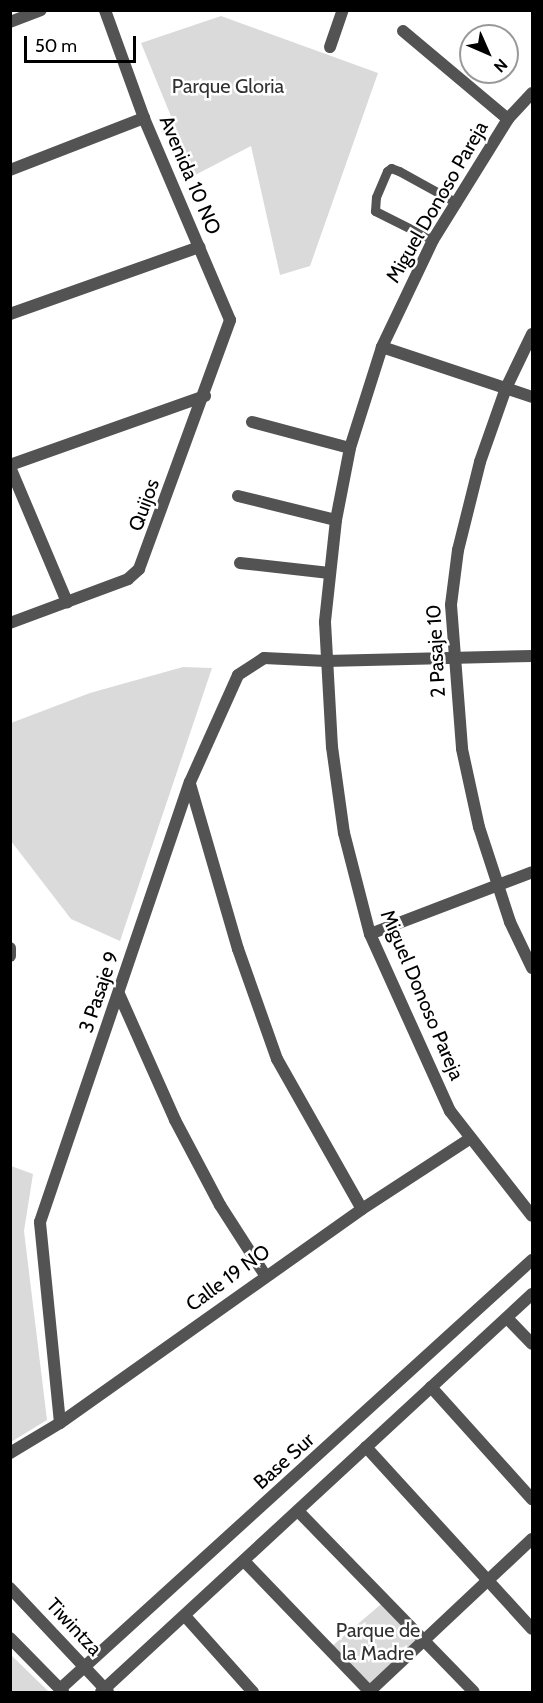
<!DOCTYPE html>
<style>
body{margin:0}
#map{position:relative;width:543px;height:1703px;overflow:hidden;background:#fff;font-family:Cabin,sans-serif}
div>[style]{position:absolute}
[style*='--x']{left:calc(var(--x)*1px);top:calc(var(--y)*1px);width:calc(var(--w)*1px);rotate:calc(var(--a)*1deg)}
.green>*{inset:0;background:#dadada}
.service>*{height:9px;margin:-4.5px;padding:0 4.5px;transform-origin:4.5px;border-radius:4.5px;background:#535353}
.minor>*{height:12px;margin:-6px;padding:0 6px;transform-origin:6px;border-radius:6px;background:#535353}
.tertiary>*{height:12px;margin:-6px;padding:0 6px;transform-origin:6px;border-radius:6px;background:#535353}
span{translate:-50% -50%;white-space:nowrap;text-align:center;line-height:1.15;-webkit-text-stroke:5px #fff;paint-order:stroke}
.park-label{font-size:20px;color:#313131}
.street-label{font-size:20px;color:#000}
.frame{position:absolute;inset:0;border:12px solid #000;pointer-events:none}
.north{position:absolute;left:459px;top:24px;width:60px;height:60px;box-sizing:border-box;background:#fff;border:2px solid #999;border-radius:50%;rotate:135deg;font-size:16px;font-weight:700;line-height:24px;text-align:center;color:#000}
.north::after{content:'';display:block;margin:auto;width:21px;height:27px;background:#000;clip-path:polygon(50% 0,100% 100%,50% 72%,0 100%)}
.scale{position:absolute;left:24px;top:36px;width:112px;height:27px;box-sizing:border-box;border:3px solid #000;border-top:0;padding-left:8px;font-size:18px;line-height:21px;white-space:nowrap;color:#000;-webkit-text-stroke:4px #fff;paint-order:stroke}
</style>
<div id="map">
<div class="green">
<i style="clip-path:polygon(221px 16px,378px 73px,310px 266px,280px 275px,251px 146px,195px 175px,141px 43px)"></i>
<i style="clip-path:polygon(183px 667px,212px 668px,120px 941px,71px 919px,11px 841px,11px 723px,90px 693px)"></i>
<i style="clip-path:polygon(11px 1166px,33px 1174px,24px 1231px,47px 1420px,11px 1442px)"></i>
<i style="clip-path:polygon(387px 1599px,420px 1638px,366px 1688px,331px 1647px)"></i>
<i style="clip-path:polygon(11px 1655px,49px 1692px,11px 1692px)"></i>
</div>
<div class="service">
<i style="--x:433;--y:240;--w:65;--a:-153.4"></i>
<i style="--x:375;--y:211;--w:14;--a:-86"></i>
<i style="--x:376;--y:197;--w:28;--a:-67"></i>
<i style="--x:387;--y:171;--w:5;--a:-37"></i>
<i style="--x:391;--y:168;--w:9;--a:21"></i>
<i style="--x:399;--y:171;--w:66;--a:28.9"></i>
</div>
<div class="minor">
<i style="--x:10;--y:22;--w:33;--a:-21"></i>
<i style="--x:403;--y:31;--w:137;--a:40"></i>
<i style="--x:330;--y:47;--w:39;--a:-71"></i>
<i style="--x:532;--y:93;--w:35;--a:133"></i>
<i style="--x:508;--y:119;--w:142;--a:121.8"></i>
<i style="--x:433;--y:240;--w:119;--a:115.5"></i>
<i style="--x:382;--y:347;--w:106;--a:107.6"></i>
<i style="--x:350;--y:448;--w:73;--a:101"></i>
<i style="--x:336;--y:520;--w:103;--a:96.2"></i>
<i style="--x:325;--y:622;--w:125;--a:86.8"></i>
<i style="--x:332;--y:747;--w:87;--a:82.1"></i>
<i style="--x:344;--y:833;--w:104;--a:75.6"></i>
<i style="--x:370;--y:934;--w:194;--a:65.7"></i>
<i style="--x:450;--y:1111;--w:133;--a:52"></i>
<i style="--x:10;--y:170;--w:144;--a:-21.2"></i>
<i style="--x:10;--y:314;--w:201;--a:-19.5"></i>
<i style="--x:532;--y:334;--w:60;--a:115.7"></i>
<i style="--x:506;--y:388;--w:78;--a:109.4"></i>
<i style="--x:480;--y:462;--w:91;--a:104"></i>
<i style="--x:458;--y:550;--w:55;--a:97.3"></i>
<i style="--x:451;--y:605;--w:144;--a:85.6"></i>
<i style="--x:462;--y:749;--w:80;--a:77.7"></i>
<i style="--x:479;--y:827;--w:100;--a:71.9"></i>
<i style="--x:510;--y:922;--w:51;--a:64.4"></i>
<i style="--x:382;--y:347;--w:158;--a:18.4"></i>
<i style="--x:252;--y:422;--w:101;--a:14.9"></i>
<i style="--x:10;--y:465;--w:207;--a:-19.5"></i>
<i style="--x:10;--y:467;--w:147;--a:67.1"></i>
<i style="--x:238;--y:496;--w:101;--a:13.8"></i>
<i style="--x:240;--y:563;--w:90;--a:6.4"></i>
<i style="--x:10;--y:623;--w:126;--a:-20.4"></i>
<i style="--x:128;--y:579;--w:15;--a:-42"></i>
<i style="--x:139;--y:569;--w:265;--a:-69.9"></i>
<i style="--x:230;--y:320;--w:220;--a:-113.1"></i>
<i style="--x:144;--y:118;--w:115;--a:-109.9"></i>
<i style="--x:190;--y:784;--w:172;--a:73.8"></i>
<i style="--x:238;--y:949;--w:117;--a:70.5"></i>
<i style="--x:277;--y:1059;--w:172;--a:60.5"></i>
<i style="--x:370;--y:934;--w:173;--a:-20.9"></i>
<i style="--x:10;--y:948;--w:8;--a:90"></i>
<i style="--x:119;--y:994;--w:138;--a:66"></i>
<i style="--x:175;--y:1120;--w:96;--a:62.1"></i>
<i style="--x:220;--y:1205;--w:83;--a:57.3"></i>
<i style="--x:507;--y:1318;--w:36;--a:46"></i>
<i style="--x:431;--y:1387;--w:151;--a:48"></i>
<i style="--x:60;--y:1423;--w:202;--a:-95.7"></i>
<i style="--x:40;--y:1222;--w:465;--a:-71.2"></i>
<i style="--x:190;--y:782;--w:117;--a:-65.8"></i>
<i style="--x:238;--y:675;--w:31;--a:-33"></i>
<i style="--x:264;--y:658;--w:62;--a:2.8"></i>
<i style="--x:326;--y:661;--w:206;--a:-1.4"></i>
<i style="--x:366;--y:1447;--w:246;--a:47.6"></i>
<i style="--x:10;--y:1453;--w:58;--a:-31"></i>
<i style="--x:60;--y:1423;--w:370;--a:-35.3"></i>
<i style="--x:362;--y:1209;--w:130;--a:-33.1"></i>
<i style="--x:298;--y:1511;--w:252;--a:45.8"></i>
<i style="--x:244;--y:1561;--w:182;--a:46.1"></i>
<i style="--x:185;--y:1616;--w:102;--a:48.2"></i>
<i style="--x:369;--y:1692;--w:224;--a:-43.2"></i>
</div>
<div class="tertiary">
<i style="--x:10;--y:1588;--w:143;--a:46.7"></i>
<i style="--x:10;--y:1638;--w:76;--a:45.5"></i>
<i style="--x:60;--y:1689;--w:638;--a:-42.27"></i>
<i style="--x:101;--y:1692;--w:587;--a:-42.72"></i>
</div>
<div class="park-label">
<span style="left:228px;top:86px">Parque Gloria</span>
<span style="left:378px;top:1642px">Parque de<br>la Madre</span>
</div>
<div class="street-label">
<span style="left:190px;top:175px;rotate:67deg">Avenida 10 NO</span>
<span style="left:437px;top:202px;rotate:-60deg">Miguel Donoso Pareja</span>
<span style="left:144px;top:505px;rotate:-70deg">Quijos</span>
<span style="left:436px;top:651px;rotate:-93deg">2 Pasaje 10</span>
<span style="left:99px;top:992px;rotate:-71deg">3 Pasaje 9</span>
<span style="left:422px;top:995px;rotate:67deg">Miguel Donoso Pareja</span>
<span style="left:228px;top:1278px;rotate:-36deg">Calle 19 NO</span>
<span style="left:284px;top:1461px;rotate:-42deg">Base Sur</span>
<span style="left:74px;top:1627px;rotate:47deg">Tiwintza</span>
</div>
<div class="frame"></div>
<div class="north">N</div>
<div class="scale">50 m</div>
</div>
